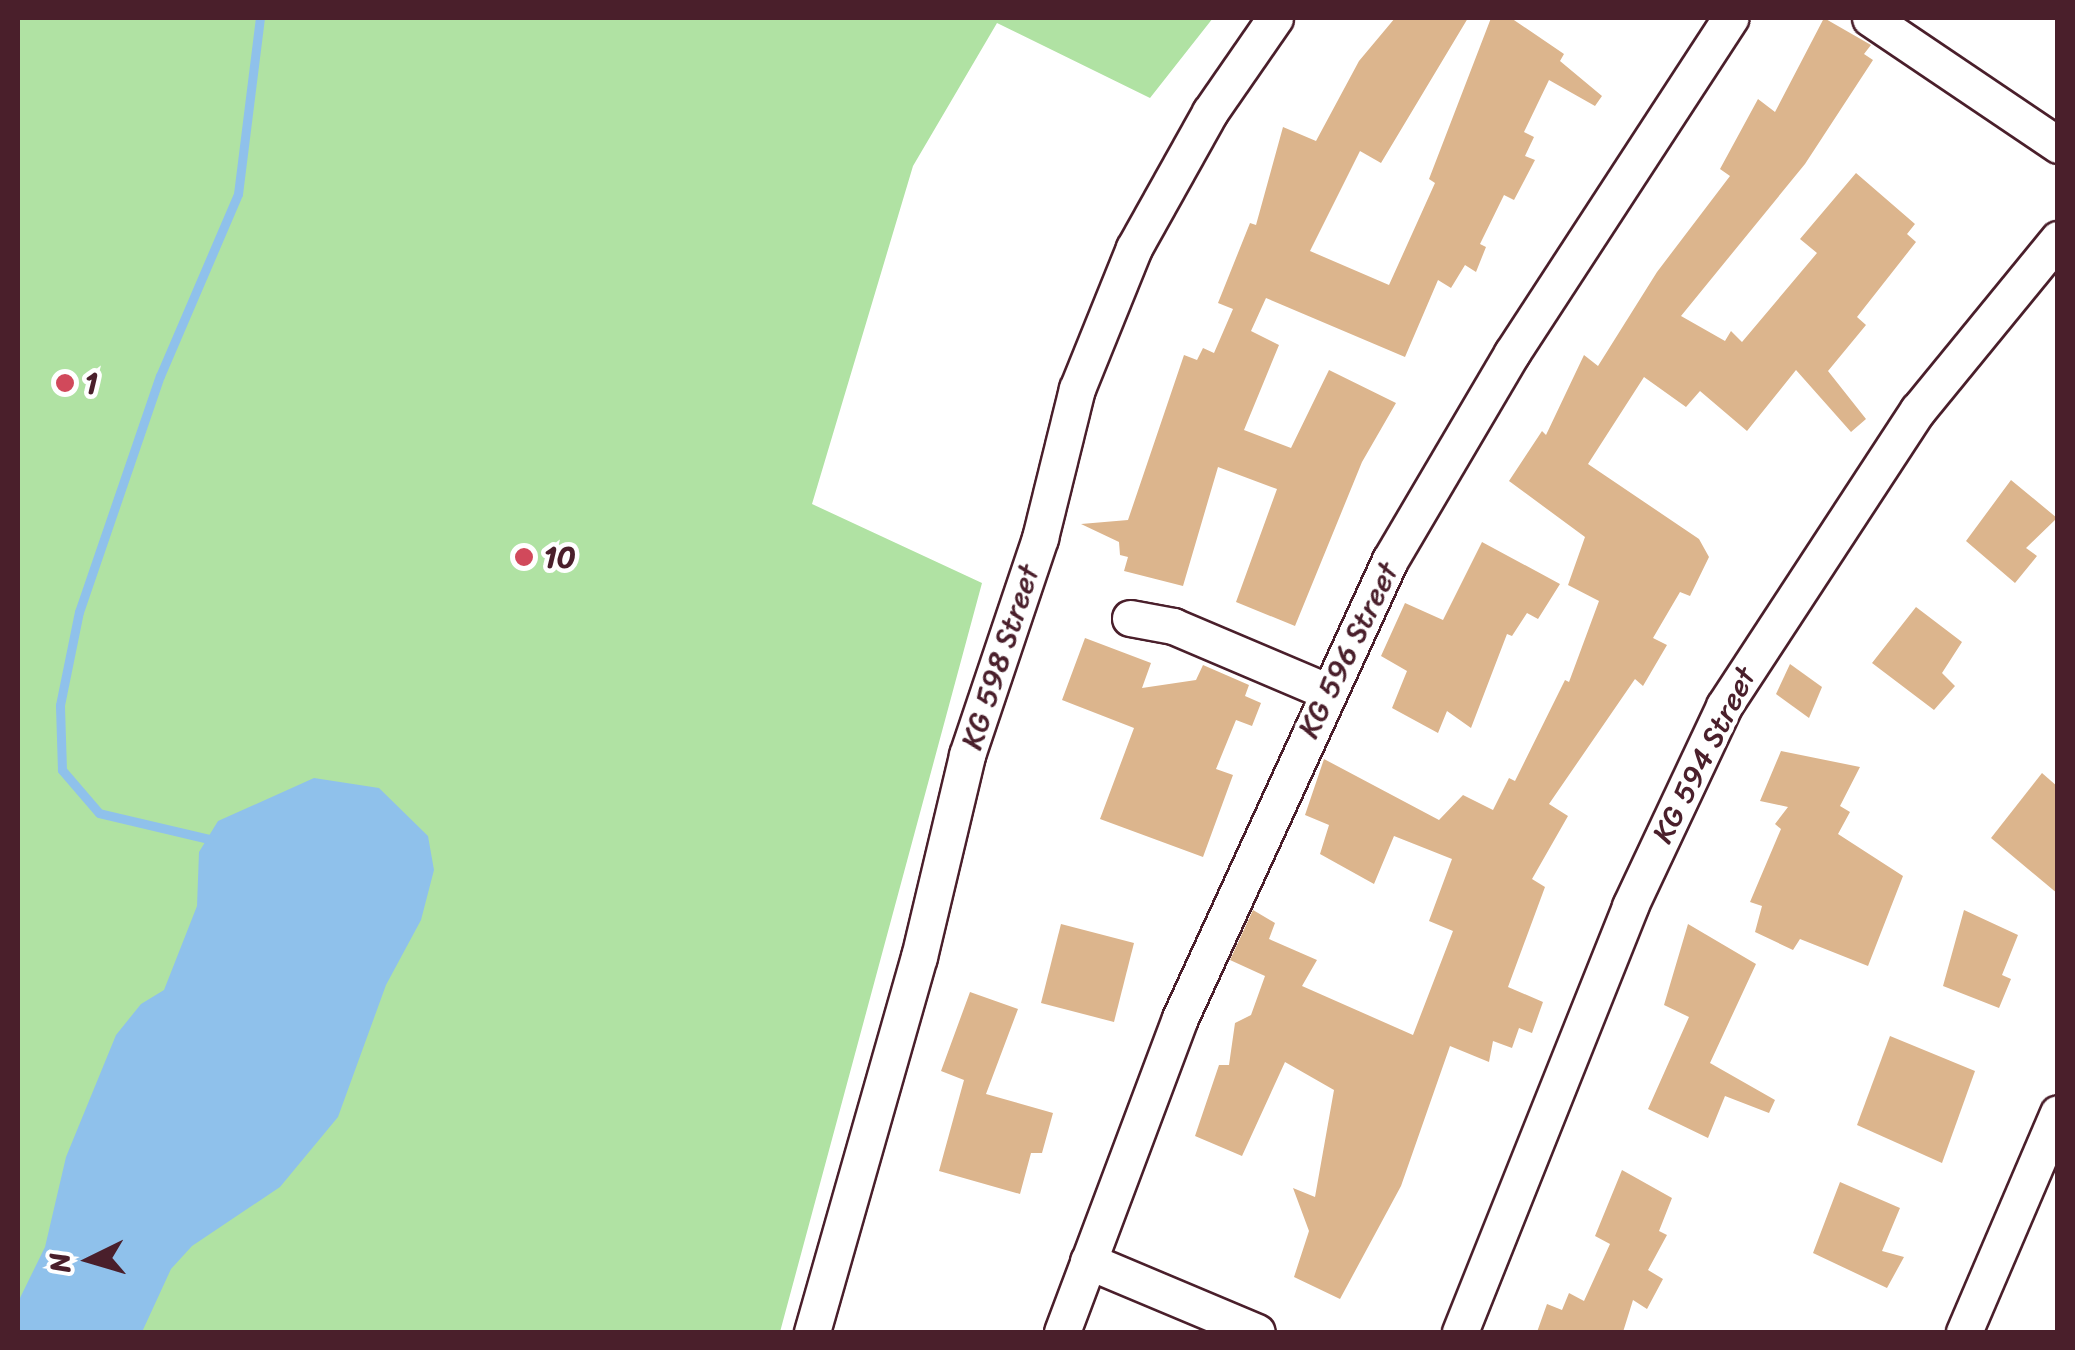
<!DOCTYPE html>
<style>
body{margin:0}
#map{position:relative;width:2075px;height:1350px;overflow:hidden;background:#fff;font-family:Sriracha,sans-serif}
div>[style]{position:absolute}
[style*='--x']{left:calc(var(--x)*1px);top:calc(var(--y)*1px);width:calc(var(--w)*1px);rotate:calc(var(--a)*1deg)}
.green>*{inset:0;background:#b0e2a3}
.water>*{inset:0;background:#8fc1eb}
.stream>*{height:9px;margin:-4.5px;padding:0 4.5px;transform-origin:4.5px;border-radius:4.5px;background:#8fc1eb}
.building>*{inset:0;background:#dcb58d}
.roads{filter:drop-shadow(2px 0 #4a1f2b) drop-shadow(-2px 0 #4a1f2b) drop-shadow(0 2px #4a1f2b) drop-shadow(0 -2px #4a1f2b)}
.minor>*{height:35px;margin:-17.5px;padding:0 17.5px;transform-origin:17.5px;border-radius:17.5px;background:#fff}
.dots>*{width:28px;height:28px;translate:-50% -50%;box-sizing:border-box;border:5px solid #fff;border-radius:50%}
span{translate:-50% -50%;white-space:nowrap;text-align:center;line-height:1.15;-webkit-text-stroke:9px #fff;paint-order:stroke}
.poi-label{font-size:30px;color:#4a1f2b;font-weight:700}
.left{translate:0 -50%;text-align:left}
.street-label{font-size:30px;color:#4a1f2b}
.frame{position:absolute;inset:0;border:20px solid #4a1f2b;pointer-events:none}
.north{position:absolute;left:40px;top:1210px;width:100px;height:100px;-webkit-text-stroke:8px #fff;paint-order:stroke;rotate:265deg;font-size:28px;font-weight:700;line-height:40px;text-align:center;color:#4a1f2b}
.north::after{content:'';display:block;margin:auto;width:35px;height:45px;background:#4a1f2b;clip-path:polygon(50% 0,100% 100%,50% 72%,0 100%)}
</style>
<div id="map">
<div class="green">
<i style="clip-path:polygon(18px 18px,1213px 18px,1150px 98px,997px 23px,913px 166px,812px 504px,982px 583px,780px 1332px,18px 1332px)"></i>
</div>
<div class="water">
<i style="clip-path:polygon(314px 778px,379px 788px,428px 836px,434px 870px,421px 920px,386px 985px,338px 1117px,280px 1187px,192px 1246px,171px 1269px,142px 1332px,18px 1332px,18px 1302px,45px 1247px,66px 1157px,116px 1035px,141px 1004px,164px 990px,197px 906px,199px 852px,218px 821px)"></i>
</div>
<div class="stream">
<i style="--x:209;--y:839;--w:113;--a:-166.7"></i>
<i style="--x:99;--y:813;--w:57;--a:-130.7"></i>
<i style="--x:62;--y:770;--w:65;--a:-91.8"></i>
<i style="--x:60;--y:705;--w:95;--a:-78.5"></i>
<i style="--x:79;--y:612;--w:250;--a:-71.1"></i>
<i style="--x:160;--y:376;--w:198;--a:-66.8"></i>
<i style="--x:238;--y:194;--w:177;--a:-82.9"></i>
</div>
<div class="building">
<i style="clip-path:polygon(1395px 18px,1468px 18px,1381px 163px,1360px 151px,1310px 251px,1389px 285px,1435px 183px,1429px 179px,1491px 18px,1511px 18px,1564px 54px,1560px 61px,1602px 96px,1595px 106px,1549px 80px,1524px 132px,1534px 137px,1525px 156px,1535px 160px,1514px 200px,1504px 195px,1480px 244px,1486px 247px,1476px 272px,1465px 265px,1451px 288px,1438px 280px,1405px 357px,1266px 298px,1251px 331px,1279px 345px,1244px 430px,1291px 448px,1329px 370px,1396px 403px,1362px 462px,1295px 626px,1236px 602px,1277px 489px,1218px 467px,1183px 586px,1124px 571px,1128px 557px,1120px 555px,1119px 542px,1081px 524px,1128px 520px,1184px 355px,1197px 360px,1203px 348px,1214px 353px,1233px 309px,1218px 303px,1250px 223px,1256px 225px,1283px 127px,1316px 141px,1359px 61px)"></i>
<i style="clip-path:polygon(1824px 18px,1871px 45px,1864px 54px,1873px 60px,1805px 164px,1681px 316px,1725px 341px,1731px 331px,1742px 342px,1817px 253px,1800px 239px,1856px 173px,1915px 224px,1907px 234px,1916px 242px,1857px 317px,1866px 325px,1828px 371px,1866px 419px,1851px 432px,1796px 370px,1747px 431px,1700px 391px,1686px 407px,1644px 377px,1588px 464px,1699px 539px,1709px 557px,1690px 596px,1680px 592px,1653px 638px,1667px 645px,1643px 686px,1635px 679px,1549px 804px,1568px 816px,1532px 879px,1545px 887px,1508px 987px,1543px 1002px,1532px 1033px,1519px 1028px,1512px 1048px,1493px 1041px,1489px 1062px,1450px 1046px,1401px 1186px,1340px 1299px,1294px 1277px,1309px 1231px,1293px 1188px,1315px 1197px,1334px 1090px,1285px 1062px,1242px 1156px,1195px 1136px,1219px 1065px,1229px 1065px,1235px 1023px,1251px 1015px,1265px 976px,1230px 960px,1253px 910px,1275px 923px,1269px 939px,1317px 960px,1302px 986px,1413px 1035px,1453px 931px,1429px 921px,1452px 859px,1394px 836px,1374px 884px,1320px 854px,1329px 825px,1305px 815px,1324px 759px,1439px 820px,1463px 795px,1493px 810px,1509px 778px,1515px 781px,1565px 680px,1569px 682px,1599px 601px,1568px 585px,1585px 537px,1509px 481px,1542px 431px,1546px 435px,1584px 355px,1598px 366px,1657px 272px,1730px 176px,1720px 169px,1758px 99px,1775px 112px)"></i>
<i style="clip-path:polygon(2011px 480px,2057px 518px,2026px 548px,2037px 556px,2015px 583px,1966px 541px)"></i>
<i style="clip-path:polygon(1482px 542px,1560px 584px,1538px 619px,1527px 613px,1512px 636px,1507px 634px,1471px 728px,1447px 711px,1438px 733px,1392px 708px,1407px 671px,1381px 656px,1405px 603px,1443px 620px)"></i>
<i style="clip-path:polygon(1916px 607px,1962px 642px,1942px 673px,1955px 686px,1934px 710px,1872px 663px)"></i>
<i style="clip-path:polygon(1085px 638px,1151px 663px,1142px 688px,1196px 680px,1203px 665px,1249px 685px,1245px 696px,1261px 703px,1252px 726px,1236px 720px,1216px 769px,1233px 775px,1203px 857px,1100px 819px,1134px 728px,1062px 700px)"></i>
<i style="clip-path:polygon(1790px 664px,1822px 687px,1809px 718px,1776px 694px)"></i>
<i style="clip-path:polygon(1781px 751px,1860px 767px,1840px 806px,1850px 812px,1838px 834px,1903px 876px,1868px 966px,1800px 939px,1793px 950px,1755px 932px,1762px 906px,1750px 902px,1781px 829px,1775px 824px,1788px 807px,1760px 801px)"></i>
<i style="clip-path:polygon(2042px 773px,2058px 787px,2058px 894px,1991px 838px)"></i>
<i style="clip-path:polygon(1964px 910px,2018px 935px,2002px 975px,2011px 979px,1999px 1008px,1943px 986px)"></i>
<i style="clip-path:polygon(1061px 924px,1134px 943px,1114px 1022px,1041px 1003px)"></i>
<i style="clip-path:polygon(1688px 924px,1756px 964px,1710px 1063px,1775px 1100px,1769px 1113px,1725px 1096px,1708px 1138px,1648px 1109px,1689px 1017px,1664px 1005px)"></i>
<i style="clip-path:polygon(970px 992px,1018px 1009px,986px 1094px,1053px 1113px,1042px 1153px,1031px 1153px,1020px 1194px,939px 1171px,964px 1080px,941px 1071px)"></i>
<i style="clip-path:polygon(1890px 1036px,1975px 1071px,1942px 1163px,1857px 1125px)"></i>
<i style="clip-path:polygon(1622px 1170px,1672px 1198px,1659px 1231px,1667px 1235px,1648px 1270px,1663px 1279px,1647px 1309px,1633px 1300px,1623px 1332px,1537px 1332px,1547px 1304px,1562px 1310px,1569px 1293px,1584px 1301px,1610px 1244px,1595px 1236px)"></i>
<i style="clip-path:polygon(1840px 1182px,1900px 1208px,1882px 1251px,1904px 1257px,1887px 1288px,1813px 1253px)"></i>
</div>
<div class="roads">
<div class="minor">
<i style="--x:1870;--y:18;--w:227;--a:34"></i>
<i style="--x:1130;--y:618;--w:44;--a:10.5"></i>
<i style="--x:1173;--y:626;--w:166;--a:23"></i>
<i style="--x:1088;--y:1261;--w:183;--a:22.8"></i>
<i style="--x:812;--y:1332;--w:390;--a:-74.1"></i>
<i style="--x:919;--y:957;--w:208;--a:-76.6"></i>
<i style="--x:967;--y:755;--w:229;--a:-71.4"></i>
<i style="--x:1040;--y:538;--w:154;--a:-76.1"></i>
<i style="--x:1077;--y:389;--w:152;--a:-68"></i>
<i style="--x:1134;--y:248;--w:156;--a:-60.8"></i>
<i style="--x:1210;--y:112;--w:114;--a:-55.3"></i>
<i style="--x:1062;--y:1332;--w:335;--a:-69.4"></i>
<i style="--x:1180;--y:1018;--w:504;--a:-65.37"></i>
<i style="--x:1390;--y:560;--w:240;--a:-59.5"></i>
<i style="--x:1512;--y:353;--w:400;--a:-56.9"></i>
<i style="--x:1460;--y:1332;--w:459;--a:-68.2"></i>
<i style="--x:1630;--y:906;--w:221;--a:-64.8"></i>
<i style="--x:1724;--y:706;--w:354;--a:-56.8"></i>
<i style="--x:1918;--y:410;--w:221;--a:-50.7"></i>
<i style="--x:1964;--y:1332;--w:238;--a:-66.8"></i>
</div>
</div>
<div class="dots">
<i style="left:65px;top:383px;background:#d1495b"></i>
<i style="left:524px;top:557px;background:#d1495b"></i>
</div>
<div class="poi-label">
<span class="left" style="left:85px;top:383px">1</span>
<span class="left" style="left:544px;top:557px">10</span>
</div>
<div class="street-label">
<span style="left:1348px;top:650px;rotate:-64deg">KG 596 Street</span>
<span style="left:1000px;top:657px;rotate:-72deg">KG 598 Street</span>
<span style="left:1704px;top:755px;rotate:-63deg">KG 594 Street</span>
</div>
<div class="frame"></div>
<div class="north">N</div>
</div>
